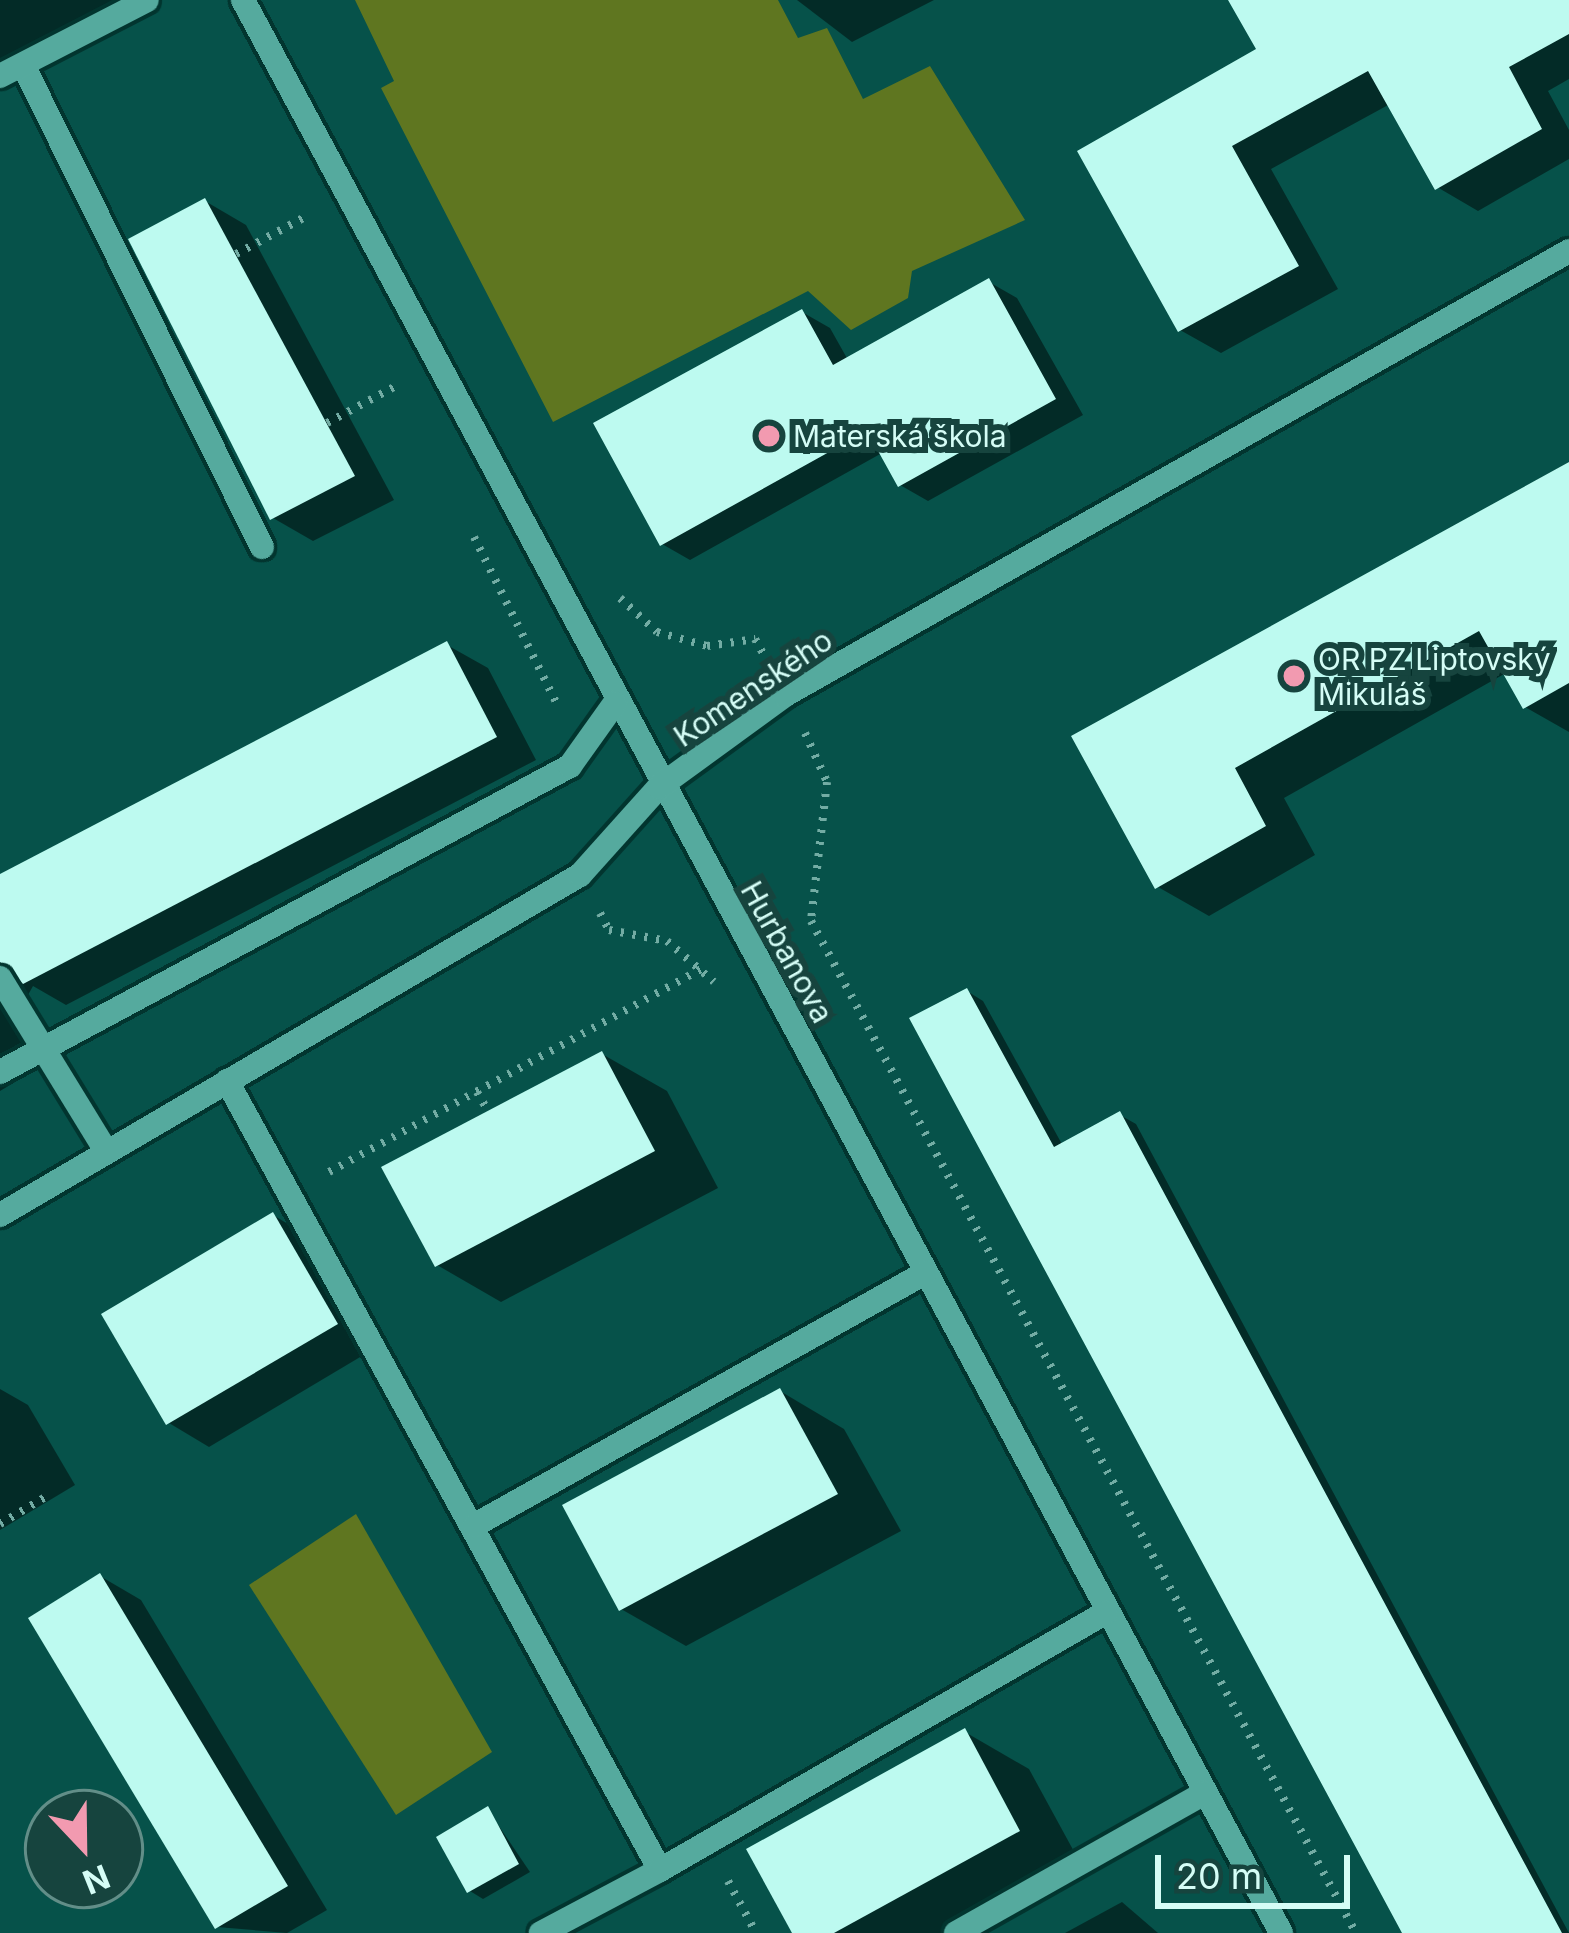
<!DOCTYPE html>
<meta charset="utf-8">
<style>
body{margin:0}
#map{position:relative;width:1569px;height:1933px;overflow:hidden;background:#06524a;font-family:Inter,sans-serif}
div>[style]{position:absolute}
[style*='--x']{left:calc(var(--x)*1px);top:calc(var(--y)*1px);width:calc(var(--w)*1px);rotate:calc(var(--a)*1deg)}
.green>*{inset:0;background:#5f7620}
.shadow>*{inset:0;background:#0007}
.building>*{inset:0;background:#bdfaf0}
.path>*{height:8px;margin-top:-4px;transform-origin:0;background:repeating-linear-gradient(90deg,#73aca4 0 3px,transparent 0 12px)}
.roads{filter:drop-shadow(3px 0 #02352f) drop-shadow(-3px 0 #02352f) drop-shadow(0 3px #02352f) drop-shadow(0 -3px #02352f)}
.street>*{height:24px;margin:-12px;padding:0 12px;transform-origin:12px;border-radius:12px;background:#55aa9e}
.dots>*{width:33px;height:33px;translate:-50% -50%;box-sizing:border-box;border:6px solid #16443e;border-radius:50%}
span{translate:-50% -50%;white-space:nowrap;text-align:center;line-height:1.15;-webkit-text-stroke:12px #16443e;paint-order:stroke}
.poi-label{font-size:30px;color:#d5fdf6}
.left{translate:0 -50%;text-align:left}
.street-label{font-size:30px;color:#d5fdf6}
.north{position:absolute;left:24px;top:1789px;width:120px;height:120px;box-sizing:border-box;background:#16443e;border:3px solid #628e88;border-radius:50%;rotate:158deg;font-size:33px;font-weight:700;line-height:48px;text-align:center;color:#d5fdf6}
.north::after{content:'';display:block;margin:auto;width:42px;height:54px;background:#f29ab0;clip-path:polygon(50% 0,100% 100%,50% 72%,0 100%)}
.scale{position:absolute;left:1155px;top:1855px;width:195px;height:54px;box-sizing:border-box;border:6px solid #d5fdf6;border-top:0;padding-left:15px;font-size:36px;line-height:42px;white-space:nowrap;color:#d5fdf6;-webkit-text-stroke:9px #16443e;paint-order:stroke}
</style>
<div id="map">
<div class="green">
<i style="clip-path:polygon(355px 0,778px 0,798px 38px,827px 28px,863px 99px,930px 66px,1025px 220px,912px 271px,908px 298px,851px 330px,808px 291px,553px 422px,381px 88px,394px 81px)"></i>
<i style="clip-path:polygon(356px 1514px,492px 1752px,396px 1815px,249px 1585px)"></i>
</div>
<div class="shadow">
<i style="clip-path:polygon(0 0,127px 0,136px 16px,0 88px)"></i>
<i style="clip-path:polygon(797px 0,934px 0,852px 42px)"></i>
<i style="clip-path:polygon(1259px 0,1569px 0,1569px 79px,1548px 91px,1569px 130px,1569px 159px,1478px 211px,1437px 187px,1390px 104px,1271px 169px,1338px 289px,1221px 353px,1180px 330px,1081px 152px,1260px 50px)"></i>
<i style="clip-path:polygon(205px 201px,246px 225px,394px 500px,313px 541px,273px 518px)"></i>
<i style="clip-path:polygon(989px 282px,1017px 298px,1083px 415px,928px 501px,900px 485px,882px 453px,690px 560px,662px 544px,802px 312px,830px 328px,848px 360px)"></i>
<i style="clip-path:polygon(1569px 462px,1569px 732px,1525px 707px,1506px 673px,1284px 798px,1315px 855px,1209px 916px,1158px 887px,1075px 738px)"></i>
<i style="clip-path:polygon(447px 645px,488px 668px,536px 760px,66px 1005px,33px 986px,23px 1004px,32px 1022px,17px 1030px,40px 1067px,0 1091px,0 936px)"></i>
<i style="clip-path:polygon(967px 991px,983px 1001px,1063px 1146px,1120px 1115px,1136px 1124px,1569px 1933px,1404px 1933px)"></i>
<i style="clip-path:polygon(602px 1054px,667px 1091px,718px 1188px,501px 1302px,437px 1265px)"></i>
<i style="clip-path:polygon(273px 1215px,313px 1239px,377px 1347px,209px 1447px,169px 1423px)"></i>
<i style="clip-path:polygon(0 1389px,28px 1405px,75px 1485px,0 1530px)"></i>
<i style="clip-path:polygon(780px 1391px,844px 1429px,901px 1531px,686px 1646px,621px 1609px)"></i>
<i style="clip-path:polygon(100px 1576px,141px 1600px,327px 1910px,287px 1933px,217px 1927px)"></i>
<i style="clip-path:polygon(965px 1732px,1029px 1769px,1083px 1868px,964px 1933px,795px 1933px)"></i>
<i style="clip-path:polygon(488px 1810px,530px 1872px,483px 1899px,470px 1891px)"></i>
<i style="clip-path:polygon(1122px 1902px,1158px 1933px,1065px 1933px)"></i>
</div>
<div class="building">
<i style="clip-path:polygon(1228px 0,1569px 0,1569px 34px,1509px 67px,1542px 129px,1435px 190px,1368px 71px,1232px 146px,1299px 266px,1178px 332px,1077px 151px,1256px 49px)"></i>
<i style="clip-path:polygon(205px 198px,355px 476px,270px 520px,128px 239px)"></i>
<i style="clip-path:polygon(989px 278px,1056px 399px,898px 487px,867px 431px,660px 546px,593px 423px,802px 309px,833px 365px)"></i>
<i style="clip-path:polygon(1569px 462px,1569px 683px,1523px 709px,1479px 631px,1235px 768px,1266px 826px,1155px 889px,1071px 736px)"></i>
<i style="clip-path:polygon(447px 641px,497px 737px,23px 984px,0 962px,0 874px)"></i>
<i style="clip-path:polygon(967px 988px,1054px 1147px,1120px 1111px,1562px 1933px,1402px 1933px,909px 1018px)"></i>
<i style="clip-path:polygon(602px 1051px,655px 1151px,435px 1267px,381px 1167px)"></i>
<i style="clip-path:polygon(273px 1212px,338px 1324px,166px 1425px,101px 1314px)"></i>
<i style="clip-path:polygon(780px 1388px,838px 1494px,619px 1611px,562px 1505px)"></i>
<i style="clip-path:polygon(100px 1573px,288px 1886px,215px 1929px,28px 1618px)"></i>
<i style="clip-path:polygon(965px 1728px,1020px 1831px,834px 1933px,792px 1933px,746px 1849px)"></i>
<i style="clip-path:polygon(488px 1806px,519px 1864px,467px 1893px,436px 1837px)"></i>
</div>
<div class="path">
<i style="--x:236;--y:254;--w:78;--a:-28.2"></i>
<i style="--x:327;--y:423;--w:76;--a:-28.2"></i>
<i style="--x:474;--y:537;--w:189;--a:63.6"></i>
<i style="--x:620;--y:598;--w:50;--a:42.6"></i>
<i style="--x:657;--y:632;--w:52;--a:15.6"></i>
<i style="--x:707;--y:646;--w:49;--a:-8.3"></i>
<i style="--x:755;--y:639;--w:21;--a:61"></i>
<i style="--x:805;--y:733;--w:54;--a:65.8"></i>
<i style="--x:827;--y:782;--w:140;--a:96.6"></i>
<i style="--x:811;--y:921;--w:1149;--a:61.7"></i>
<i style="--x:600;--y:913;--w:19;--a:62"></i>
<i style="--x:609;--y:930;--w:59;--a:10.7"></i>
<i style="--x:667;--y:941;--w:62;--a:41.1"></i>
<i style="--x:477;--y:1092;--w:22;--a:60"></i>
<i style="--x:329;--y:1172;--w:425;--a:-28.6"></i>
<i style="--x:0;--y:1524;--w:55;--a:-30.8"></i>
<i style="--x:728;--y:1881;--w:59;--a:61.7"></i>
</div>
<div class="roads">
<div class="street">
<i style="--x:243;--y:0;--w:2194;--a:61.76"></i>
<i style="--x:23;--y:65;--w:538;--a:63.63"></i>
<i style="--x:0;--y:76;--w:165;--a:-27.3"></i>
<i style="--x:0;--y:978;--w:203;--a:58.5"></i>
<i style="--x:0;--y:1072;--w:647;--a:-28.23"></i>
<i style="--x:570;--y:766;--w:77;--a:-54.5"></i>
<i style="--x:227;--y:1081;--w:900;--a:61.24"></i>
<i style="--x:660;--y:1870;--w:135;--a:152.1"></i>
<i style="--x:0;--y:1215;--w:672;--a:-30.38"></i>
<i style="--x:580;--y:875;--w:118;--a:-48.1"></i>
<i style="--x:659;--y:787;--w:156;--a:-36.1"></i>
<i style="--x:785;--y:695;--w:901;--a:-29.52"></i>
<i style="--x:475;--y:1525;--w:516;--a:-29.25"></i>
<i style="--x:660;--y:1870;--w:514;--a:-30.01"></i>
<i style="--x:956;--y:1933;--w:285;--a:-29.4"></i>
</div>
</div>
<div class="dots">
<i style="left:769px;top:436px;background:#f29ab0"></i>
<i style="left:1294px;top:676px;background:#f29ab0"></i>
</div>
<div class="poi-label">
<span class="left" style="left:793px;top:436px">Materská škola</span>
<span class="left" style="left:1318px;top:676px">OR PZ Liptovský<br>Mikuláš</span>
</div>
<div class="street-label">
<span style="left:753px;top:688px;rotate:-34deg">Komenského</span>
<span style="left:787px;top:952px;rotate:61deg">Hurbanova</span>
</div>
<div class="north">N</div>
<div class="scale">20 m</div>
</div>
